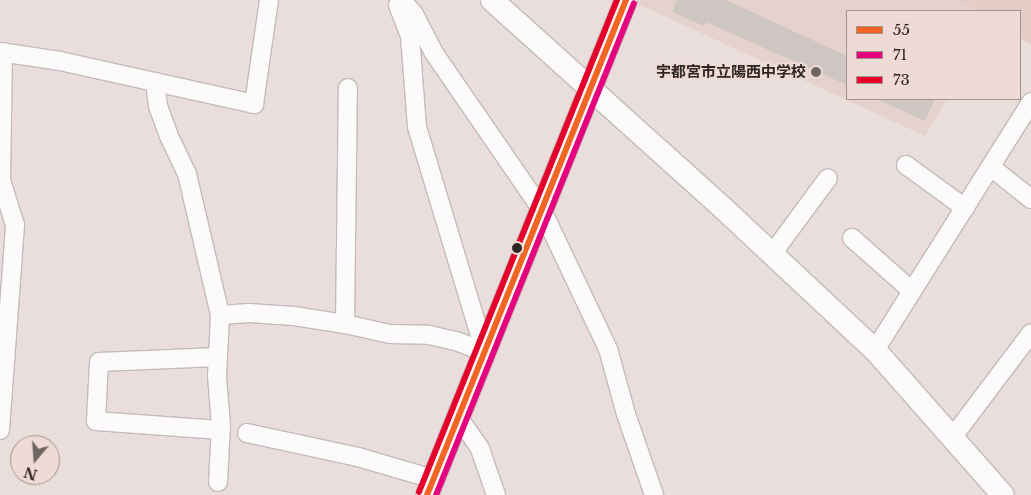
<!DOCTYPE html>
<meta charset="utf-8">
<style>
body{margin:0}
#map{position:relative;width:1031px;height:495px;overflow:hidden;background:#e9dedb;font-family:"Libre Baskerville","Noto Sans JP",serif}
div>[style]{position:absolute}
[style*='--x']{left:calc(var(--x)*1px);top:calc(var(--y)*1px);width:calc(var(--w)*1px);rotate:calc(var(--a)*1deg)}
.built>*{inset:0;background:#e6d2cd}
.green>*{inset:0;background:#e5ccc6}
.building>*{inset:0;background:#cec6c3}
.roads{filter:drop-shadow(1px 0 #c4bbb9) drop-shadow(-1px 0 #c4bbb9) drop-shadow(0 1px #c4bbb9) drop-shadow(0 -1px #c4bbb9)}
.minor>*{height:18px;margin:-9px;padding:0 9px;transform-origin:9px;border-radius:9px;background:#fcfafa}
.tertiary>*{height:22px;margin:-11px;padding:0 11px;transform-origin:11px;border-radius:11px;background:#fcfafa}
.bus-1>*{height:6px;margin:-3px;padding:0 3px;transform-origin:3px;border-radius:3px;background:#f26522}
.bus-2>*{height:6px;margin:-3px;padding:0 3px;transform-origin:3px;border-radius:3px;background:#e5007d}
.bus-3>*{height:6px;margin:-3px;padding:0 3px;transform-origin:3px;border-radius:3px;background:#e4002b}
.dots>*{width:14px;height:14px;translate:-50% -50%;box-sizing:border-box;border:2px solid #efdad5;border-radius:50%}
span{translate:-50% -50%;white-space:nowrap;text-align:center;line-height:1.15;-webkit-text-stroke:4px #efdad5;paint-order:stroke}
.poi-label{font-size:15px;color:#2d2624;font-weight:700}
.right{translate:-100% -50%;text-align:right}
.legend{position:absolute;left:846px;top:10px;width:175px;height:90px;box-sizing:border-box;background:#efdad5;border:1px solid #a1928e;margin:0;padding:6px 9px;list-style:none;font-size:15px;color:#2d2624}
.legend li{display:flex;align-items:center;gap:10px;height:25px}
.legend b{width:25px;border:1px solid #a1928e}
.north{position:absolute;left:10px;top:435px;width:50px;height:50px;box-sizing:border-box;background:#efdad5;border:1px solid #a1928e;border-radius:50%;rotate:198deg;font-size:14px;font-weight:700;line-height:20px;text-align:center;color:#2d2624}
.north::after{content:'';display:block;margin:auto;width:18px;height:22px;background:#6f6664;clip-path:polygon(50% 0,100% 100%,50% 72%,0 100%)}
</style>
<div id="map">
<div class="built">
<i style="clip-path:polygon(640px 0,1031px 0,1031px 45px,1020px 38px,1020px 11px,847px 11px,847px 99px,947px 99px,925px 136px,638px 4px)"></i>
</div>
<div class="green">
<i style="clip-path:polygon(961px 0,1031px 0,1031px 44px,1020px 37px,1020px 11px,979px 11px)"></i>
</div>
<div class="building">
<i style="clip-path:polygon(677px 0,726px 0,847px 56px,847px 85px,706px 22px,704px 26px,672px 12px)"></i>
<i style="clip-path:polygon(877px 99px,935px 99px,925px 121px)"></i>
</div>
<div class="roads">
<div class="minor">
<i style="--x:401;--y:0;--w:19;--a:47"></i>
<i style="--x:414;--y:14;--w:44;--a:62.9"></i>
<i style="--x:434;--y:53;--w:191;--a:55.5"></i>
<i style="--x:542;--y:210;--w:154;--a:64.6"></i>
<i style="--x:608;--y:349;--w:67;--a:74.5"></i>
<i style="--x:626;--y:414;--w:86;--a:70.9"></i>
<i style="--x:398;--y:5;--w:33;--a:69"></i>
<i style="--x:410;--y:36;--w:91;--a:85.6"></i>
<i style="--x:417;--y:127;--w:235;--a:73.2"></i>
<i style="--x:0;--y:52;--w:61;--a:8.5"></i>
<i style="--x:60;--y:61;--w:199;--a:12.5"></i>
<i style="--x:254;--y:104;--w:105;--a:-81.8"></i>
<i style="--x:155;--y:82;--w:24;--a:83"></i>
<i style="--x:158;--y:106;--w:30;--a:70"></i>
<i style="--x:168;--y:134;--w:44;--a:64.6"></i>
<i style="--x:187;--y:174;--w:145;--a:76.8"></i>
<i style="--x:220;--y:315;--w:61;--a:92.8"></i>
<i style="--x:217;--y:376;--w:50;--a:85.4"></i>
<i style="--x:221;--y:426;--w:56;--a:93.1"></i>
<i style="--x:906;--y:165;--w:73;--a:36.1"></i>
<i style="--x:991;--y:167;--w:51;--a:38.7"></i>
<i style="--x:852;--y:238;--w:80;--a:41.5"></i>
<i style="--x:772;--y:254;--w:94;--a:-53.6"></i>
<i style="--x:220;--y:315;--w:29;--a:-4"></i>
<i style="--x:249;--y:313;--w:45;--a:3.8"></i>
<i style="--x:294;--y:316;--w:52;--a:8.9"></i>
<i style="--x:345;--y:324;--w:46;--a:12.5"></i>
<i style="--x:390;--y:334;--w:39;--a:1"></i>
<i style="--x:429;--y:335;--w:28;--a:13"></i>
<i style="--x:456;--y:341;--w:31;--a:21"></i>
<i style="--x:345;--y:324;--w:236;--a:-89.3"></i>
<i style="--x:875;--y:350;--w:293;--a:-57.8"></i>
<i style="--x:218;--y:357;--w:119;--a:177.6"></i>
<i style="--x:99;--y:362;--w:59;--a:92.9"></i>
<i style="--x:96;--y:421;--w:124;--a:4.2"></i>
<i style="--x:458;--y:417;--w:39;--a:55"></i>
<i style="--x:480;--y:449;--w:49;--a:70.8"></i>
<i style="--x:0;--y:430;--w:206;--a:-85.8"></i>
<i style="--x:15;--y:225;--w:47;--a:-107.3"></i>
<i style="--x:1;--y:180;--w:128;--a:-89.1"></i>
<i style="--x:247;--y:433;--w:114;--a:12.2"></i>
<i style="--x:358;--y:457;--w:78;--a:16.3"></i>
<i style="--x:952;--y:438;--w:131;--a:-53"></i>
</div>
<div class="tertiary">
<i style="--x:492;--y:0;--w:311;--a:42"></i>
<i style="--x:723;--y:208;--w:208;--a:43.1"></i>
<i style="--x:875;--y:350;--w:193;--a:48.6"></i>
<i style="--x:427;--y:495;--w:534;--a:-68.1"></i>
</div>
</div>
<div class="bus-1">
<i style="--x:427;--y:495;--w:534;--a:-68.1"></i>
</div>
<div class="bus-2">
<i style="--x:436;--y:495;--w:530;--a:-68.08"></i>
</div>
<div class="bus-3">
<i style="--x:419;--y:492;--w:530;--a:-68.08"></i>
</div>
<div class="dots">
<i style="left:816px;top:72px;background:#6f6664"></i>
<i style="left:517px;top:248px;background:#2d2624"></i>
</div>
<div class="poi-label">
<span class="right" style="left:806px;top:72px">宇都宮市立陽西中学校</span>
</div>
<ul class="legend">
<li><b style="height:6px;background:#f26522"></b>55</li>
<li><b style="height:6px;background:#e5007d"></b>71</li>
<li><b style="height:6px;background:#e4002b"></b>73</li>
</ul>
<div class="north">N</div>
</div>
